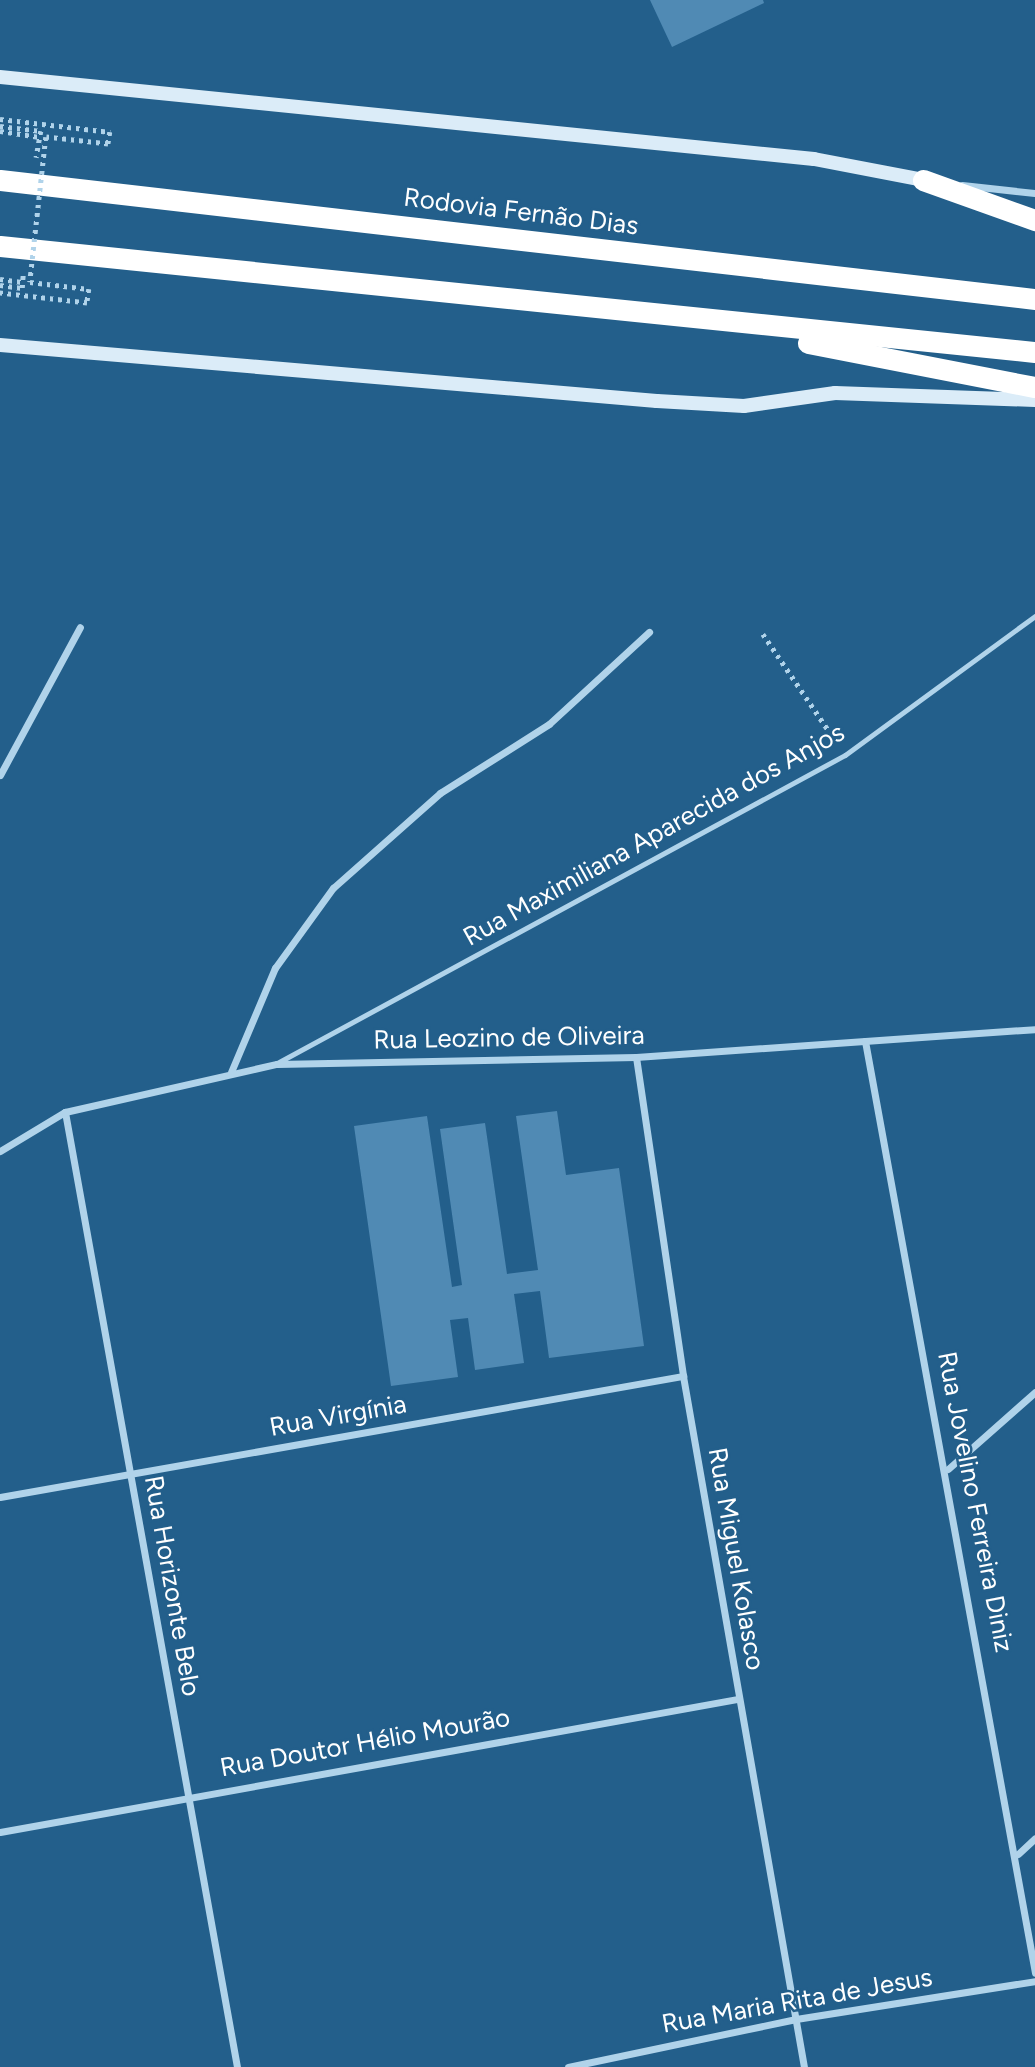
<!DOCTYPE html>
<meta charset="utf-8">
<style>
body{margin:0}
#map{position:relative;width:1035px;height:2067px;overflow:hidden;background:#235f8b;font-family:Figtree,sans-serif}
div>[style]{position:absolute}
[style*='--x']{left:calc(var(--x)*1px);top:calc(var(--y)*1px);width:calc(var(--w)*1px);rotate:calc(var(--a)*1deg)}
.building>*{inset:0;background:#508ab4}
.path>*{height:4.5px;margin-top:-2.25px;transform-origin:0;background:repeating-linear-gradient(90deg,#b0d3ea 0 3.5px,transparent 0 8.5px)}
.service>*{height:5px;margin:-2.5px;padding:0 2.5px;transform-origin:2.5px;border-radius:2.5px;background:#b0d3ea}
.minor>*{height:7px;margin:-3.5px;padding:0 3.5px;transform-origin:3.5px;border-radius:3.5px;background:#b0d3ea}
.secondary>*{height:14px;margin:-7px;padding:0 7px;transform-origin:7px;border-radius:7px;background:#dbecf8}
.motorway>*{height:21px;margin:-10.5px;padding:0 10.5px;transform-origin:10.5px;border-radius:10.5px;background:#fff}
.path-bridge>*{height:4.5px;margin-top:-2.25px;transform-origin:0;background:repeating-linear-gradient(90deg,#b0d3ea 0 3.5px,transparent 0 8.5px)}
span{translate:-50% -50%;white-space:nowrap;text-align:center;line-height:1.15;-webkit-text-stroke:5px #235f8b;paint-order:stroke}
.street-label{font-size:26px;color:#fff}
</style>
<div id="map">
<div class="building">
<i style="clip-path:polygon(650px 0,763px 0,764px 3px,672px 47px)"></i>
<i style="clip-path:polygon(557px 1111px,566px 1175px,619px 1168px,644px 1346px,549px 1358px,540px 1291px,514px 1294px,524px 1363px,475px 1370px,468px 1318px,450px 1320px,458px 1377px,391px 1386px,354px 1126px,427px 1116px,452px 1287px,462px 1285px,440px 1129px,485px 1123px,507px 1274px,538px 1270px,516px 1116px)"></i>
</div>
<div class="path">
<i style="--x:0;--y:126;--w:41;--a:7"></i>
<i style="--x:41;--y:131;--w:27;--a:100"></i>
<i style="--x:0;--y:131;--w:40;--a:8.5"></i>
<i style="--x:0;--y:279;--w:22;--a:8"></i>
<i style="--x:0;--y:285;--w:22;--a:8"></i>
<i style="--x:22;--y:288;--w:15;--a:-86"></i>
<i style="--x:763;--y:634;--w:128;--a:55.8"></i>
</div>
<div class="service">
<i style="--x:279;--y:1062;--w:644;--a:-28.48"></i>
<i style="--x:845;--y:755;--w:235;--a:-36.2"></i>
</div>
<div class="minor">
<i style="--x:962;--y:185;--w:73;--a:6.3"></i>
<i style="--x:0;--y:775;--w:168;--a:-61.6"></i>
<i style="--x:865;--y:1041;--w:947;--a:79.66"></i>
<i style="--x:636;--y:1057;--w:322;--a:81.6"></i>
<i style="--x:683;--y:1376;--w:702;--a:80.07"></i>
<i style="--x:231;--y:1072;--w:113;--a:-67.1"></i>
<i style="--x:275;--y:968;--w:99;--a:-54.1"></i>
<i style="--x:333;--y:888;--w:143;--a:-41.6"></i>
<i style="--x:440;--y:793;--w:129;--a:-32.3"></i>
<i style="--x:549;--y:724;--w:136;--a:-42.6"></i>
<i style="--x:65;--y:1112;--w:970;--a:79.79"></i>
<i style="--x:0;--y:1151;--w:76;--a:-31"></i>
<i style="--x:65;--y:1112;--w:217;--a:-12.8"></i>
<i style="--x:277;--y:1064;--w:359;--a:-1.1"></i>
<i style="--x:636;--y:1057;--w:400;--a:-4"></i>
<i style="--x:948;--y:1469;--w:116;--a:-41.5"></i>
<i style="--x:0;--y:1497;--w:694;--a:-10.05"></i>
<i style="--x:0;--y:1832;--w:750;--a:-10.22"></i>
<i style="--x:1018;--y:1854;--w:23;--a:-43"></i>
<i style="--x:568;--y:2067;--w:233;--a:-11.9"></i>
<i style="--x:796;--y:2019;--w:242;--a:-9"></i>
</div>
<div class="secondary">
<i style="--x:0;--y:77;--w:818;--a:5.75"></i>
<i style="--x:814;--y:159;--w:111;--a:10.9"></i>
<i style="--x:0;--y:345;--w:659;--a:4.87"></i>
<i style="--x:657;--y:401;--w:87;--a:3.3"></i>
<i style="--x:744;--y:406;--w:92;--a:-8.1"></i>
<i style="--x:835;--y:393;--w:200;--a:2"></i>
</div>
<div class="motorway">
<i style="--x:0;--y:180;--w:1042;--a:6.56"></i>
<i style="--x:923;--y:180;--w:119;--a:19.7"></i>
<i style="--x:0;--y:246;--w:1040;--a:5.85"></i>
<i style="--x:808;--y:343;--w:231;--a:11"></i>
</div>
<div class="path-bridge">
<i style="--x:0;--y:119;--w:111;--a:6.7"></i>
<i style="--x:110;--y:132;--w:12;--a:99"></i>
<i style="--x:108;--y:144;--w:62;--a:-173.6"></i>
<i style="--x:46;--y:137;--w:146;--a:96.3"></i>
<i style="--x:30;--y:282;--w:59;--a:6.8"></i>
<i style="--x:89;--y:289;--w:14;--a:98"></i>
<i style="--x:87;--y:303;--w:88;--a:-173.4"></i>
</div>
<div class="street-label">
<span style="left:521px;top:212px;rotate:7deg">Rodovia Fernão Dias</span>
<span style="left:654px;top:835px;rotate:-29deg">Rua Maximiliana Aparecida dos Anjos</span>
<span style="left:509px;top:1038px;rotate:-1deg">Rua Leozino de Oliveira</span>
<span style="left:338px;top:1416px;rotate:-10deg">Rua Virgínia</span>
<span style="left:975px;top:1502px;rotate:79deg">Rua Jovelino Ferreira Diniz</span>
<span style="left:736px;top:1559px;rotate:80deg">Rua Miguel Kolasco</span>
<span style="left:172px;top:1586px;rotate:80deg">Rua Horizonte Belo</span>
<span style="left:365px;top:1743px;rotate:-10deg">Rua Doutor Hélio Mourão</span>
<span style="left:797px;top:2001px;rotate:-10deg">Rua Maria Rita de Jesus</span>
</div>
</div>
